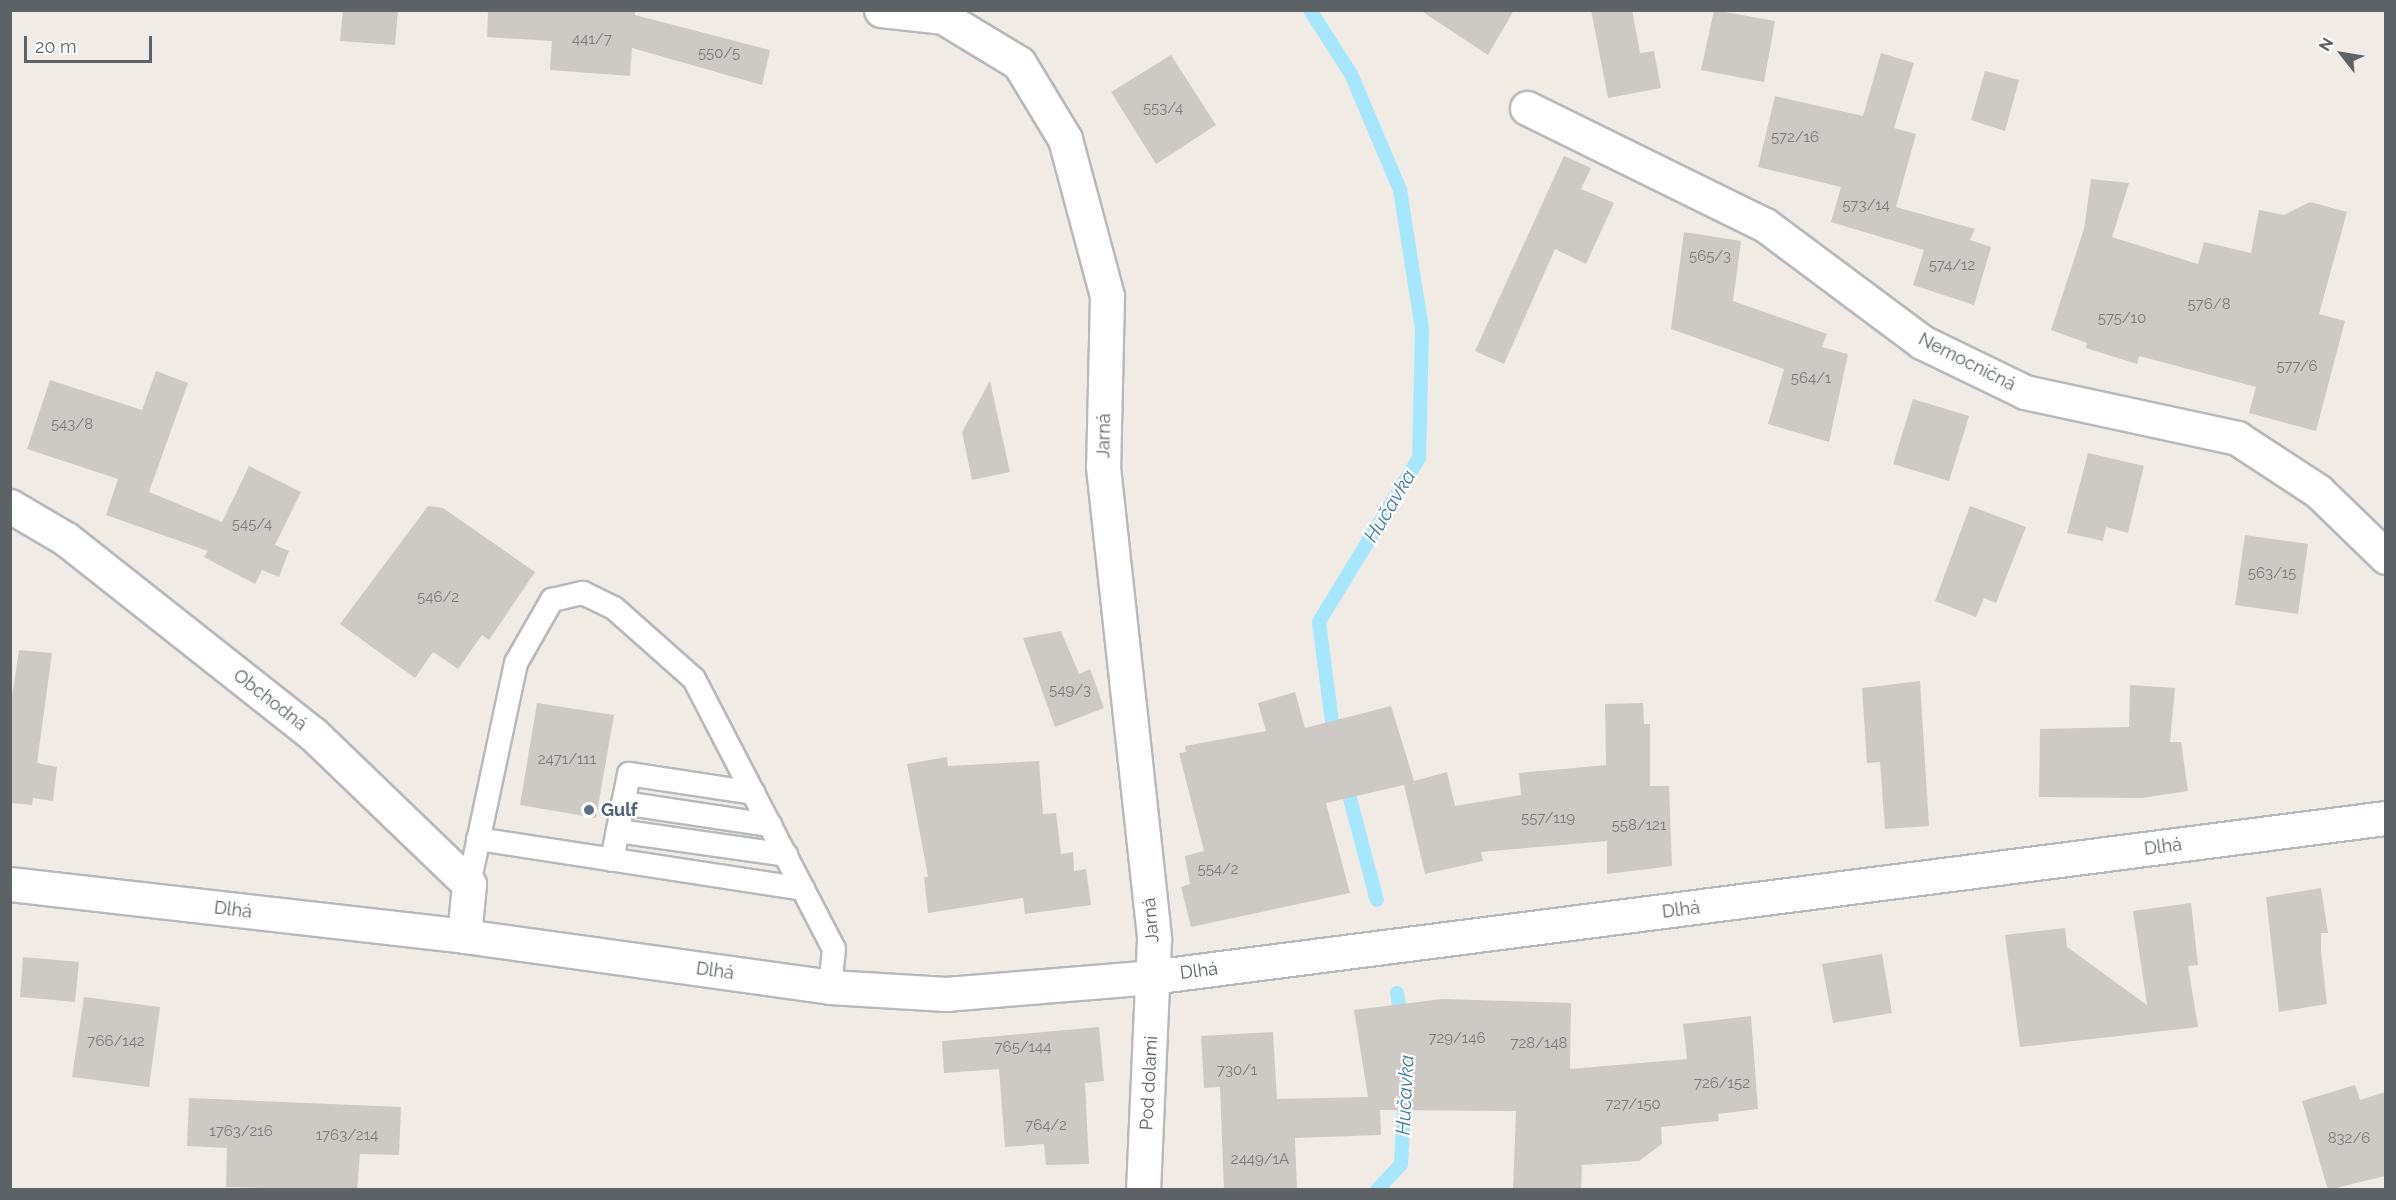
<!DOCTYPE html>
<meta charset="utf-8">
<style>
body{margin:0}
#map{position:relative;width:2396px;height:1200px;overflow:hidden;background:#f0ece5;font-family:Raleway,sans-serif}
div>[style]{position:absolute}
[style*='--x']{left:calc(var(--x)*1px);top:calc(var(--y)*1px);width:calc(var(--w)*1px);rotate:calc(var(--a)*1deg)}
.stream>*{height:14px;margin:-7px;padding:0 7px;transform-origin:7px;border-radius:7px;background:#a6e6ff}
.building>*{inset:0;background:#cdc9c5}
.roads{filter:drop-shadow(2px 0 #b6b9bc) drop-shadow(-2px 0 #b6b9bc) drop-shadow(0 2px #b6b9bc) drop-shadow(0 -2px #b6b9bc)}
.service>*{height:22px;margin:-11px;padding:0 11px;transform-origin:11px;border-radius:11px;background:#fff}
.minor>*{height:33px;margin:-16.5px;padding:0 16.5px;transform-origin:16.5px;border-radius:16.5px;background:#fff}
.tertiary>*{height:33px;margin:-16.5px;padding:0 16.5px;transform-origin:16.5px;border-radius:16.5px;background:#fff}
.dots>*{width:16px;height:16px;translate:-50% -50%;box-sizing:border-box;border:3px solid #fff;border-radius:50%}
span{translate:-50% -50%;white-space:nowrap;text-align:center;line-height:1.15;-webkit-text-stroke:4.5px #fff;paint-order:stroke}
.number-label{font-size:15px;color:#797c7e}
.number-label span{-webkit-text-stroke-width:0}
.street-label{font-size:18px;color:#5d6266}
.service-label{font-size:18px;color:#4e5e75;font-weight:700}
.left{translate:0 -50%;text-align:left}
.water-label{font-size:20px;color:#3b7ca1;font-style:italic}
.frame{position:absolute;inset:0;border:12px solid #5d6266;pointer-events:none}
.north{position:absolute;left:2312px;top:24px;width:60px;height:60px;-webkit-text-stroke:4px #fff;paint-order:stroke;rotate:301deg;font-size:16px;font-weight:700;line-height:24px;text-align:center;color:#5d6266}
.north::after{content:'';display:block;margin:auto;width:21px;height:27px;background:#5d6266;clip-path:polygon(50% 0,100% 100%,50% 72%,0 100%)}
.scale{position:absolute;left:24px;top:36px;width:128px;height:27px;box-sizing:border-box;border:3px solid #5d6266;border-top:0;padding-left:8px;font-size:18px;line-height:21px;white-space:nowrap;color:#5d6266;-webkit-text-stroke:4px #fff;paint-order:stroke}
</style>
<div id="map">
<div class="stream">
<i style="--x:1310;--y:10;--w:76;--a:57.4"></i>
<i style="--x:1351;--y:74;--w:126;--a:67.1"></i>
<i style="--x:1400;--y:190;--w:141;--a:81"></i>
<i style="--x:1422;--y:329;--w:129;--a:91.3"></i>
<i style="--x:1419;--y:458;--w:192;--a:121.4"></i>
<i style="--x:1319;--y:622;--w:117;--a:82.6"></i>
<i style="--x:1345;--y:780;--w:124;--a:75.1"></i>
<i style="--x:1397;--y:993;--w:27;--a:80"></i>
<i style="--x:1377;--y:1190;--w:35;--a:-47"></i>
<i style="--x:1401;--y:1164;--w:71;--a:-86.8"></i>
</div>
<div class="building">
<i style="clip-path:polygon(343px 10px,398px 10px,395px 45px,340px 41px)"></i>
<i style="clip-path:polygon(488px 10px,635px 10px,635px 15px,770px 50px,762px 85px,632px 48px,630px 76px,550px 70px,552px 41px,487px 37px)"></i>
<i style="clip-path:polygon(1420px 10px,1514px 10px,1488px 55px)"></i>
<i style="clip-path:polygon(1591px 10px,1632px 10px,1640px 53px,1654px 51px,1661px 88px,1608px 98px)"></i>
<i style="clip-path:polygon(1714px 10px,1775px 21px,1764px 82px,1701px 70px)"></i>
<i style="clip-path:polygon(1881px 53px,1914px 63px,1894px 128px,1916px 134px,1896px 207px,1975px 229px,1970px 240px,1991px 247px,1974px 305px,1913px 285px,1924px 250px,1831px 222px,1841px 187px,1758px 167px,1775px 96px,1863px 116px)"></i>
<i style="clip-path:polygon(1171px 55px,1216px 125px,1156px 164px,1111px 92px)"></i>
<i style="clip-path:polygon(1985px 71px,2019px 80px,2005px 131px,1971px 120px)"></i>
<i style="clip-path:polygon(1564px 156px,1591px 168px,1581px 189px,1614px 203px,1586px 264px,1555px 249px,1504px 364px,1475px 351px)"></i>
<i style="clip-path:polygon(2091px 179px,2129px 183px,2112px 237px,2198px 264px,2204px 242px,2251px 253px,2259px 210px,2284px 215px,2310px 202px,2347px 212px,2319px 314px,2345px 321px,2316px 431px,2249px 413px,2256px 387px,2139px 356px,2137px 364px,2086px 348px,2087px 343px,2051px 330px,2084px 229px)"></i>
<i style="clip-path:polygon(1684px 232px,1741px 241px,1733px 301px,1827px 334px,1822px 347px,1848px 354px,1829px 442px,1768px 424px,1784px 369px,1671px 329px)"></i>
<i style="clip-path:polygon(156px 371px,188px 383px,149px 492px,222px 522px,249px 466px,301px 492px,275px 545px,289px 551px,279px 577px,262px 570px,255px 584px,204px 557px,208px 551px,106px 515px,118px 479px,27px 449px,50px 380px,142px 410px)"></i>
<i style="clip-path:polygon(990px 381px,1010px 472px,972px 480px,962px 432px)"></i>
<i style="clip-path:polygon(1913px 399px,1969px 416px,1949px 481px,1893px 464px)"></i>
<i style="clip-path:polygon(2088px 453px,2144px 466px,2128px 533px,2106px 527px,2103px 541px,2067px 533px)"></i>
<i style="clip-path:polygon(428px 506px,443px 508px,535px 572px,489px 640px,482px 635px,458px 669px,433px 652px,415px 678px,340px 624px)"></i>
<i style="clip-path:polygon(1970px 506px,2026px 527px,1996px 603px,1984px 598px,1976px 617px,1935px 601px)"></i>
<i style="clip-path:polygon(2245px 535px,2308px 544px,2298px 614px,2235px 605px)"></i>
<i style="clip-path:polygon(1061px 631px,1079px 674px,1090px 669px,1104px 708px,1055px 727px,1023px 638px)"></i>
<i style="clip-path:polygon(19px 650px,52px 653px,37px 763px,57px 767px,53px 801px,33px 798px,32px 805px,10px 803px,10px 710px)"></i>
<i style="clip-path:polygon(1920px 681px,1929px 826px,1885px 829px,1880px 762px,1867px 763px,1862px 688px)"></i>
<i style="clip-path:polygon(2130px 685px,2175px 688px,2170px 742px,2181px 742px,2188px 791px,2142px 798px,2039px 797px,2040px 729px,2129px 727px)"></i>
<i style="clip-path:polygon(1295px 692px,1305px 728px,1391px 706px,1414px 781px,1447px 772px,1455px 806px,1521px 795px,1519px 773px,1606px 765px,1605px 704px,1643px 703px,1644px 724px,1650px 724px,1650px 786px,1669px 786px,1672px 866px,1607px 874px,1607px 841px,1481px 852px,1483px 861px,1425px 874px,1404px 785px,1326px 803px,1350px 893px,1191px 927px,1181px 887px,1190px 884px,1185px 856px,1204px 851px,1179px 753px,1186px 752px,1185px 746px,1266px 731px,1258px 703px)"></i>
<i style="clip-path:polygon(537px 703px,614px 715px,596px 818px,520px 805px)"></i>
<i style="clip-path:polygon(947px 757px,948px 766px,1039px 761px,1043px 814px,1056px 813px,1061px 854px,1073px 852px,1074px 871px,1086px 869px,1091px 905px,1025px 914px,1023px 898px,928px 913px,924px 877px,928px 877px,907px 764px)"></i>
<i style="clip-path:polygon(2321px 888px,2328px 933px,2321px 933px,2321px 951px,2327px 1004px,2279px 1012px,2266px 897px)"></i>
<i style="clip-path:polygon(2191px 903px,2198px 965px,2188px 966px,2198px 1027px,2020px 1047px,2005px 935px,2065px 928px,2067px 947px,2147px 1005px,2133px 911px)"></i>
<i style="clip-path:polygon(1882px 954px,1892px 1013px,1833px 1023px,1822px 964px)"></i>
<i style="clip-path:polygon(23px 957px,79px 962px,75px 1002px,20px 997px)"></i>
<i style="clip-path:polygon(84px 997px,160px 1007px,149px 1087px,72px 1077px)"></i>
<i style="clip-path:polygon(1442px 999px,1571px 1003px,1570px 1069px,1687px 1059px,1683px 1024px,1751px 1016px,1758px 1109px,1718px 1114px,1719px 1121px,1661px 1127px,1662px 1144px,1639px 1161px,1582px 1165px,1581px 1190px,1513px 1190px,1516px 1111px,1380px 1110px,1381px 1135px,1295px 1138px,1297px 1190px,1224px 1190px,1220px 1087px,1204px 1088px,1201px 1036px,1273px 1032px,1277px 1099px,1368px 1097px,1354px 1010px)"></i>
<i style="clip-path:polygon(1099px 1027px,1104px 1081px,1085px 1083px,1089px 1164px,1046px 1165px,1044px 1144px,1005px 1147px,999px 1069px,944px 1073px,942px 1041px)"></i>
<i style="clip-path:polygon(2355px 1085px,2360px 1100px,2385px 1092px,2385px 1176px,2328px 1190px,2302px 1101px)"></i>
<i style="clip-path:polygon(189px 1098px,401px 1107px,399px 1155px,360px 1154px,357px 1190px,226px 1187px,227px 1148px,187px 1146px)"></i>
</div>
<div class="roads">
<div class="service">
<i style="--x:623;--y:803;--w:149;--a:8.5"></i>
<i style="--x:618;--y:831;--w:170;--a:8.1"></i>
<i style="--x:478;--y:839;--w:329;--a:8.7"></i>
<i style="--x:612;--y:860;--w:88;--a:-78.8"></i>
<i style="--x:629;--y:774;--w:126;--a:8.6"></i>
<i style="--x:469;--y:884;--w:226;--a:-78"></i>
<i style="--x:516;--y:663;--w:73;--a:-60.3"></i>
<i style="--x:552;--y:600;--w:32;--a:-13"></i>
<i style="--x:583;--y:593;--w:34;--a:26"></i>
<i style="--x:614;--y:608;--w:107;--a:41.6"></i>
<i style="--x:694;--y:679;--w:304;--a:62.6"></i>
<i style="--x:834;--y:949;--w:38;--a:96"></i>
</div>
<div class="minor">
<i style="--x:881;--y:10;--w:62;--a:6.4"></i>
<i style="--x:943;--y:17;--w:89;--a:31.2"></i>
<i style="--x:1019;--y:63;--w:89;--a:58.8"></i>
<i style="--x:1065;--y:139;--w:163;--a:75"></i>
<i style="--x:1107;--y:296;--w:171;--a:91.3"></i>
<i style="--x:1103;--y:467;--w:475;--a:83.8"></i>
<i style="--x:1154;--y:939;--w:251;--a:92.5"></i>
<i style="--x:1527;--y:108;--w:265;--a:26.2"></i>
<i style="--x:1765;--y:225;--w:196;--a:36.7"></i>
<i style="--x:1922;--y:342;--w:114;--a:25.9"></i>
<i style="--x:2025;--y:392;--w:217;--a:12.2"></i>
<i style="--x:2237;--y:438;--w:97;--a:33.2"></i>
<i style="--x:2318;--y:491;--w:95;--a:44.1"></i>
<i style="--x:10;--y:506;--w:65;--a:30.5"></i>
<i style="--x:66;--y:539;--w:313;--a:38.3"></i>
<i style="--x:312;--y:733;--w:218;--a:43.9"></i>
<i style="--x:469;--y:884;--w:52;--a:95.5"></i>
</div>
<div class="tertiary">
<i style="--x:10;--y:884;--w:457;--a:6.5"></i>
<i style="--x:464;--y:936;--w:370;--a:7.9"></i>
<i style="--x:830;--y:987;--w:116;--a:3.5"></i>
<i style="--x:946;--y:994;--w:206;--a:-4.7"></i>
<i style="--x:1151;--y:977;--w:1245;--a:-7.34"></i>
</div>
</div>
<div class="dots">
<i style="left:589px;top:810px;background:#5c6f8a"></i>
</div>
<div class="number-label">
<span style="left:592px;top:40px">441/7</span>
<span style="left:719px;top:54px">550/5</span>
<span style="left:1163px;top:109px">553/4</span>
<span style="left:1795px;top:138px">572/16</span>
<span style="left:1866px;top:206px">573/14</span>
<span style="left:1710px;top:257px">565/3</span>
<span style="left:1952px;top:266px">574/12</span>
<span style="left:2209px;top:305px">576/8</span>
<span style="left:2122px;top:319px">575/10</span>
<span style="left:2297px;top:367px">577/6</span>
<span style="left:1811px;top:379px">564/1</span>
<span style="left:72px;top:425px">543/8</span>
<span style="left:252px;top:525px">545/4</span>
<span style="left:2272px;top:574px">563/15</span>
<span style="left:438px;top:598px">546/2</span>
<span style="left:1070px;top:691px">549/3</span>
<span style="left:567px;top:760px">2471/111</span>
<span style="left:1548px;top:819px">557/119</span>
<span style="left:1639px;top:826px">558/121</span>
<span style="left:1218px;top:870px">554/2</span>
<span style="left:1457px;top:1039px">729/146</span>
<span style="left:116px;top:1042px">766/142</span>
<span style="left:1539px;top:1044px">728/148</span>
<span style="left:1023px;top:1048px">765/144</span>
<span style="left:1237px;top:1071px">730/1</span>
<span style="left:1722px;top:1084px">726/152</span>
<span style="left:1633px;top:1105px">727/150</span>
<span style="left:1046px;top:1126px">764/2</span>
<span style="left:241px;top:1132px">1763/216</span>
<span style="left:347px;top:1136px">1763/214</span>
<span style="left:2349px;top:1139px">832/6</span>
<span style="left:1260px;top:1160px">2449/1A</span>
</div>
<div class="street-label">
<span style="left:1967px;top:362px;rotate:27deg">Nemocničná</span>
<span style="left:1104px;top:436px;rotate:-89deg">Jarná</span>
<span style="left:270px;top:700px;rotate:38deg">Obchodná</span>
<span style="left:2163px;top:847px;rotate:-7deg">Dlhá</span>
<span style="left:233px;top:910px;rotate:7deg">Dlhá</span>
<span style="left:1681px;top:910px;rotate:-7deg">Dlhá</span>
<span style="left:1151px;top:920px;rotate:-95deg">Jarná</span>
<span style="left:715px;top:971px;rotate:8deg">Dlhá</span>
<span style="left:1199px;top:971px;rotate:-7deg">Dlhá</span>
<span style="left:1149px;top:1083px;rotate:-87deg">Pod dolami</span>
</div>
<div class="service-label">
<span class="left" style="left:601px;top:810px">Gulf</span>
</div>
<div class="water-label">
<span style="left:1390px;top:506px;rotate:-59deg">Hučavka</span>
<span style="left:1405px;top:1095px;rotate:-87deg">Hučavka</span>
</div>
<div class="frame"></div>
<div class="north">N</div>
<div class="scale">20 m</div>
</div>
